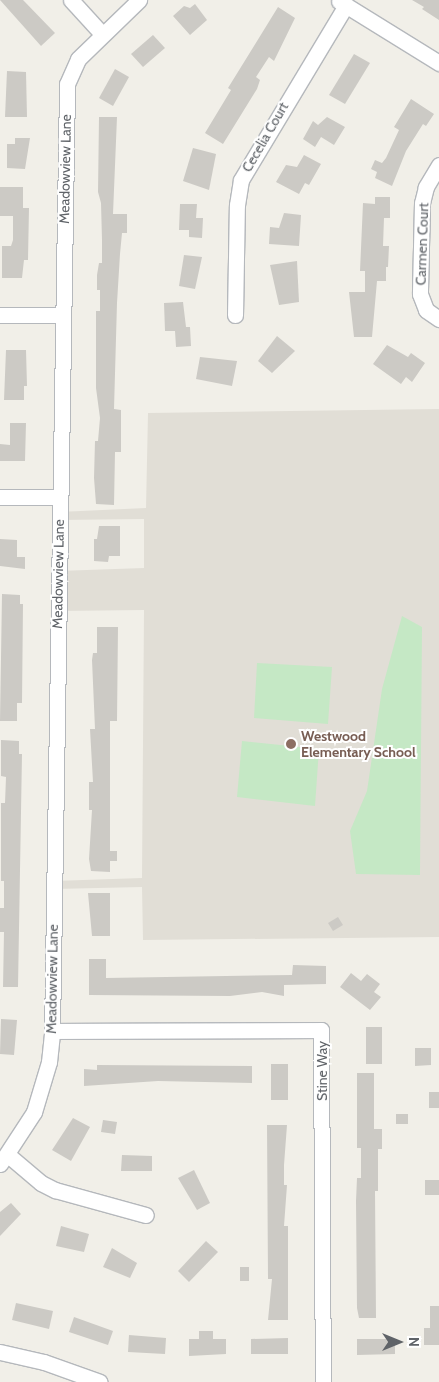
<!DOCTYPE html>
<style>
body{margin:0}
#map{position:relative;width:439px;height:1382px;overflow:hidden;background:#f1efe8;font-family:Cabin,sans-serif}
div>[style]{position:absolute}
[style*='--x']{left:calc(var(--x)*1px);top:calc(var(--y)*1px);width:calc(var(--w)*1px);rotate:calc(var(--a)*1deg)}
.education>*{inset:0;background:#e1ded6}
.green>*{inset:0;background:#c5e8c5}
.building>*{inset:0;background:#cccac5}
.roads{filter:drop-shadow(1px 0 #b5b8bc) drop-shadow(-1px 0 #b5b8bc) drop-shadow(0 1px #b5b8bc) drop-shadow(0 -1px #b5b8bc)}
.minor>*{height:15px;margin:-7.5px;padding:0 7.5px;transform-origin:7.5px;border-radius:7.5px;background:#fff}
.dots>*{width:14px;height:14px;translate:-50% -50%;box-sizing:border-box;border:2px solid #fff;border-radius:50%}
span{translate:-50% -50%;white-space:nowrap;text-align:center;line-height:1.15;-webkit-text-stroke:4px #fff;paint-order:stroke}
.street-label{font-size:14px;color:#5f6368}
.education-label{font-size:14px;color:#785e54;font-weight:700}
.left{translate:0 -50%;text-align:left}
.north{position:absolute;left:374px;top:1317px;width:50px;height:50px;-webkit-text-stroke:4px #fff;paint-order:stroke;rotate:90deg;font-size:14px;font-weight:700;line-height:20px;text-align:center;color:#5f6368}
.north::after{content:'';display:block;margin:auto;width:18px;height:22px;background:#5f6368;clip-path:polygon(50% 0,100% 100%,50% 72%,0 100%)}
</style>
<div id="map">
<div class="education">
<i style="clip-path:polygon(439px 409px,439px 937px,143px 940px,142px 887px,54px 889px,54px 881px,142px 878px,144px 610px,58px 611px,58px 571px,144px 568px,144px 519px,59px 520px,59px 512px,146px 508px,148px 413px)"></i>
</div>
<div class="green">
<i style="clip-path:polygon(402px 616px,422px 627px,420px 875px,356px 874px,350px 831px,367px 791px,382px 689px)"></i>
<i style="clip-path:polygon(257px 663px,332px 667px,328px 724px,254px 718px)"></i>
<i style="clip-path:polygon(242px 741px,319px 749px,315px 806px,237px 797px)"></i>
</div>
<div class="building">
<i style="clip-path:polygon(0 0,23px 0,55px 33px,41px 46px)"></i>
<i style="clip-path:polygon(412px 0,439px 0,439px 20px,422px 9px,424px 7px)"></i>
<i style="clip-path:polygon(195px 4px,207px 20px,190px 35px,173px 16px,184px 6px,190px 8px)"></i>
<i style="clip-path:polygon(278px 7px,295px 18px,274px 61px,269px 57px,256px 77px,260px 80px,257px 89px,223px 144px,205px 133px,231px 90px,228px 88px)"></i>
<i style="clip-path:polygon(153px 35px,165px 48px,143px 67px,131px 54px)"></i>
<i style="clip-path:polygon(354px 54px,370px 63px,345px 104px,329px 95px)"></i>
<i style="clip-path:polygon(115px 69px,129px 77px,113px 106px,99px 98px)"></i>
<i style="clip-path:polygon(7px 71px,26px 72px,27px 117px,5px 117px)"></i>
<i style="clip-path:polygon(411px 99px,434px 114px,426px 126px,423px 124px,406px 151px,392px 186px,375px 178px,377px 172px,371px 169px,375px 160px,382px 163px,386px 158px,399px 130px,394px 127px)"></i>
<i style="clip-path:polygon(99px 117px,117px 117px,113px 214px,127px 214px,127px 233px,122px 233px,120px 254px,117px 303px,114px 409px,121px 410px,121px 452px,115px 452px,114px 505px,96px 504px,94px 478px,95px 441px,98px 441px,100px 418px,96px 388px,96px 311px,100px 311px,100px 290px,97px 290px,97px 275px,99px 263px,102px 263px,102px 240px,101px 203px,98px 192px)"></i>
<i style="clip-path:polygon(327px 117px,345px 127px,334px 145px,321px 137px,315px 147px,303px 139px,313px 121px,318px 125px)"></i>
<i style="clip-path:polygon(15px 138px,30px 138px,25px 169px,7px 168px,7px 144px,15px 144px)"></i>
<i style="clip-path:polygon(193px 148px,216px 154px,209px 190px,183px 181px)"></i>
<i style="clip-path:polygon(304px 155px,321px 164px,309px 185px,305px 183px,299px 194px,276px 182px,286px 165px,297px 167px)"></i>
<i style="clip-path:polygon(0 187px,23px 187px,23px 208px,29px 208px,28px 260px,24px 260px,22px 278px,2px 278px,2px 246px,11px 246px,13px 240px,13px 216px,0 216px)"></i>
<i style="clip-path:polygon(375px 197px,390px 197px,390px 218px,384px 218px,383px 246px,389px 246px,388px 267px,386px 267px,386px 281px,377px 281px,372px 337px,354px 337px,349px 292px,365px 292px,365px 271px,360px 271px,363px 203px,375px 204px)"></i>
<i style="clip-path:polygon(180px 204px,197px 204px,196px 218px,203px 218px,202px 238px,189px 237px,189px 230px,179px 230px)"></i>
<i style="clip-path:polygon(284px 213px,301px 215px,299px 246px,269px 244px,270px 227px,279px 228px)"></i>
<i style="clip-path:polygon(184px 255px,202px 257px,195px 289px,179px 286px)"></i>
<i style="clip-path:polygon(297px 261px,299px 302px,279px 305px,270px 265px)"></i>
<i style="clip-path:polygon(183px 302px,186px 327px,190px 327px,191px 346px,176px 347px,175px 331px,165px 331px,164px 303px)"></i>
<i style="clip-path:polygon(277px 336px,295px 351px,272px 373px,258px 361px)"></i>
<i style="clip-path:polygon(387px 345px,408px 357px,411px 353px,425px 363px,412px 382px,406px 377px,401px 384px,373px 364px)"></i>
<i style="clip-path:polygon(6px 350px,26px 350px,27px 386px,24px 386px,24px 400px,4px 400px)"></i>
<i style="clip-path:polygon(200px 357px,237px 361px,232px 386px,196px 379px)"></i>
<i style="clip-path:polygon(10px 423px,26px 423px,25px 461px,0 461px,0 444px,10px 445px)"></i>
<i style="clip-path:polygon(99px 526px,120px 526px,120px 556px,109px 556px,108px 562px,94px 561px,94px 539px,97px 539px)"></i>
<i style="clip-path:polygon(0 539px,17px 540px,17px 557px,25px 557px,25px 569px,0 566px)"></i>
<i style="clip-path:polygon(2px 594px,20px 595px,20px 604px,23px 604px,22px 703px,17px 703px,17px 721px,0 721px)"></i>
<i style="clip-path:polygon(97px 627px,118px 627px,117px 721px,110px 721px,110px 851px,117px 851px,117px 861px,110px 861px,110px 872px,91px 871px,89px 859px,92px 810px,89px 810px,89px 782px,93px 782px,90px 729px,95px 729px,92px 660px,93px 653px,97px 653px)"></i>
<i style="clip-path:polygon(1px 740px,19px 741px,19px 754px,22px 754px,18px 987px,3px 987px,4px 932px,0 932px,0 908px,4px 908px,4px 881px,1px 881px,1px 803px,5px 803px,6px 777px,1px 776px)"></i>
<i style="clip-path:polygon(88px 893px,110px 893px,110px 936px,92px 936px)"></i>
<i style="clip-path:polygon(338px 917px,343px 925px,333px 931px,328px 923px)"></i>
<i style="clip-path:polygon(89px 959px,106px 959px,106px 978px,292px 975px,293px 965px,326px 966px,326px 984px,284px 985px,284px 996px,262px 992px,230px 996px,89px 995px)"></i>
<i style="clip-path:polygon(351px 973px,361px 981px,367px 974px,380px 984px,374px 992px,381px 997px,370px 1010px,340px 987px)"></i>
<i style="clip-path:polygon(1px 1019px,17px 1020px,14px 1055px,0 1054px)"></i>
<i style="clip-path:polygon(366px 1027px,382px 1027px,382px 1064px,366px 1064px)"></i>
<i style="clip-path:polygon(415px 1048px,431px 1048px,431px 1065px,415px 1066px)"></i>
<i style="clip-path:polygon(271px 1064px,288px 1064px,288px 1100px,271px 1100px)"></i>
<i style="clip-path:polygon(97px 1065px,252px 1066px,252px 1083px,158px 1081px,84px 1086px,84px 1069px,97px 1070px)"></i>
<i style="clip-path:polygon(357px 1073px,374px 1073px,374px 1129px,382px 1129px,382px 1149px,378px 1149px,378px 1191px,375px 1191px,376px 1318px,359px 1318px,357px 1308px,356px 1201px,357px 1178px,361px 1178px,361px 1148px,357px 1148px)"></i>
<i style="clip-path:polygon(429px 1092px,439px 1092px,439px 1108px,429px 1108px)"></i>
<i style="clip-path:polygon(396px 1114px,408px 1114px,408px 1124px,396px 1124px)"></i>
<i style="clip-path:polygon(73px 1118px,90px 1127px,71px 1161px,52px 1150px)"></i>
<i style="clip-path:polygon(103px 1120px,117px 1122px,115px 1134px,101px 1132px)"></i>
<i style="clip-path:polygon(267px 1125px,287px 1125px,284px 1165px,284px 1185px,287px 1185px,284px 1226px,288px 1226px,288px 1320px,268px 1320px,272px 1279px,268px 1279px)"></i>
<i style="clip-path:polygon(122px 1155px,152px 1156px,152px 1171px,121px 1171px)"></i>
<i style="clip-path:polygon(194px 1170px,210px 1203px,197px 1210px,178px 1178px)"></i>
<i style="clip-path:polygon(425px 1180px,439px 1180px,439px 1195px,425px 1195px)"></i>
<i style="clip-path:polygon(11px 1203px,21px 1214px,0 1236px,0 1212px)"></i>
<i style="clip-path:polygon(61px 1226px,89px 1234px,84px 1252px,56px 1246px)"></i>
<i style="clip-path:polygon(206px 1241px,218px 1252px,189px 1282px,178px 1271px)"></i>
<i style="clip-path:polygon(112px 1248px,137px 1263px,130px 1278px,103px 1267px)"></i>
<i style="clip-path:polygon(240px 1267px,249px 1267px,249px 1281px,240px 1281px)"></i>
<i style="clip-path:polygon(16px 1303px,53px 1311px,49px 1329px,12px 1320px)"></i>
<i style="clip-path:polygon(430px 1306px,439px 1306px,439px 1345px,424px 1345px,424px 1328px,430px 1328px)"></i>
<i style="clip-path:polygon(74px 1317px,113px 1331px,108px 1345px,69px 1332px)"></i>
<i style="clip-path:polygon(199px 1331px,213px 1331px,213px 1339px,226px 1339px,226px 1354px,189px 1356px,189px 1339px,199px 1339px)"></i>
<i style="clip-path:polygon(129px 1335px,166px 1338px,165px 1354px,128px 1352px)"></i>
<i style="clip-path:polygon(288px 1338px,288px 1354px,251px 1354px,251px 1339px)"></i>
<i style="clip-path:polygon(357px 1339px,395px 1339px,395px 1354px,357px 1355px)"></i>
</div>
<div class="roads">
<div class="minor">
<i style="--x:71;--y:0;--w:46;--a:47.6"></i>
<i style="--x:339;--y:1;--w:118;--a:31.8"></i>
<i style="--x:439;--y:165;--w:26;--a:121"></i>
<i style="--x:426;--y:187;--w:16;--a:104"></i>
<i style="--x:422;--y:203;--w:91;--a:91.3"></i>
<i style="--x:420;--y:294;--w:17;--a:69"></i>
<i style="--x:426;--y:310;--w:16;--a:35"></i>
<i style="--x:0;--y:315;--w:62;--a:0"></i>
<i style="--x:235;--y:315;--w:110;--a:-89"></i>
<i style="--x:237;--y:205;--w:25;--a:-81"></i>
<i style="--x:241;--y:180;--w:204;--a:-59"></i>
<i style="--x:0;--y:497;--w:59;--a:0"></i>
<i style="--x:52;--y:1031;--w:269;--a:-0.2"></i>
<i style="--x:321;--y:1030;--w:352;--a:89.7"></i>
<i style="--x:8;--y:1155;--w:43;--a:40.3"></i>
<i style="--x:41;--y:1183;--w:16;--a:27"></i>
<i style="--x:55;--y:1190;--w:94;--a:15.4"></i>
<i style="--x:0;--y:1164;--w:62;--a:-56.8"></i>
<i style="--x:34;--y:1112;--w:52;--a:-73.3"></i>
<i style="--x:49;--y:1062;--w:31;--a:-84"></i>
<i style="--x:52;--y:1031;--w:947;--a:-89.09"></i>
<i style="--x:67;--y:84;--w:27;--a:-66"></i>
<i style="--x:78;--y:59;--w:85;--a:-44"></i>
<i style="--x:0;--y:1352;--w:45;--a:12.8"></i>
<i style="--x:44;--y:1362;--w:59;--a:19.7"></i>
</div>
</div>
<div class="dots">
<i style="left:291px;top:744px;background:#8d6e63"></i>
</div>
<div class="street-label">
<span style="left:265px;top:137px;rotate:-60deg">Cecelia Court</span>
<span style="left:65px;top:169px;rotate:-89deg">Meadowview Lane</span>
<span style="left:422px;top:244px;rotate:-88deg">Carmen Court</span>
<span style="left:58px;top:574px;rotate:-89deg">Meadowview Lane</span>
<span style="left:52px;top:979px;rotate:-89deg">Meadowview Lane</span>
<span style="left:322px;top:1071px;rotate:-90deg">Stine Way</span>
</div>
<div class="education-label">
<span class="left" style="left:301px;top:744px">Westwood<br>Elementary School</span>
</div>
<div class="north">N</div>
</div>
